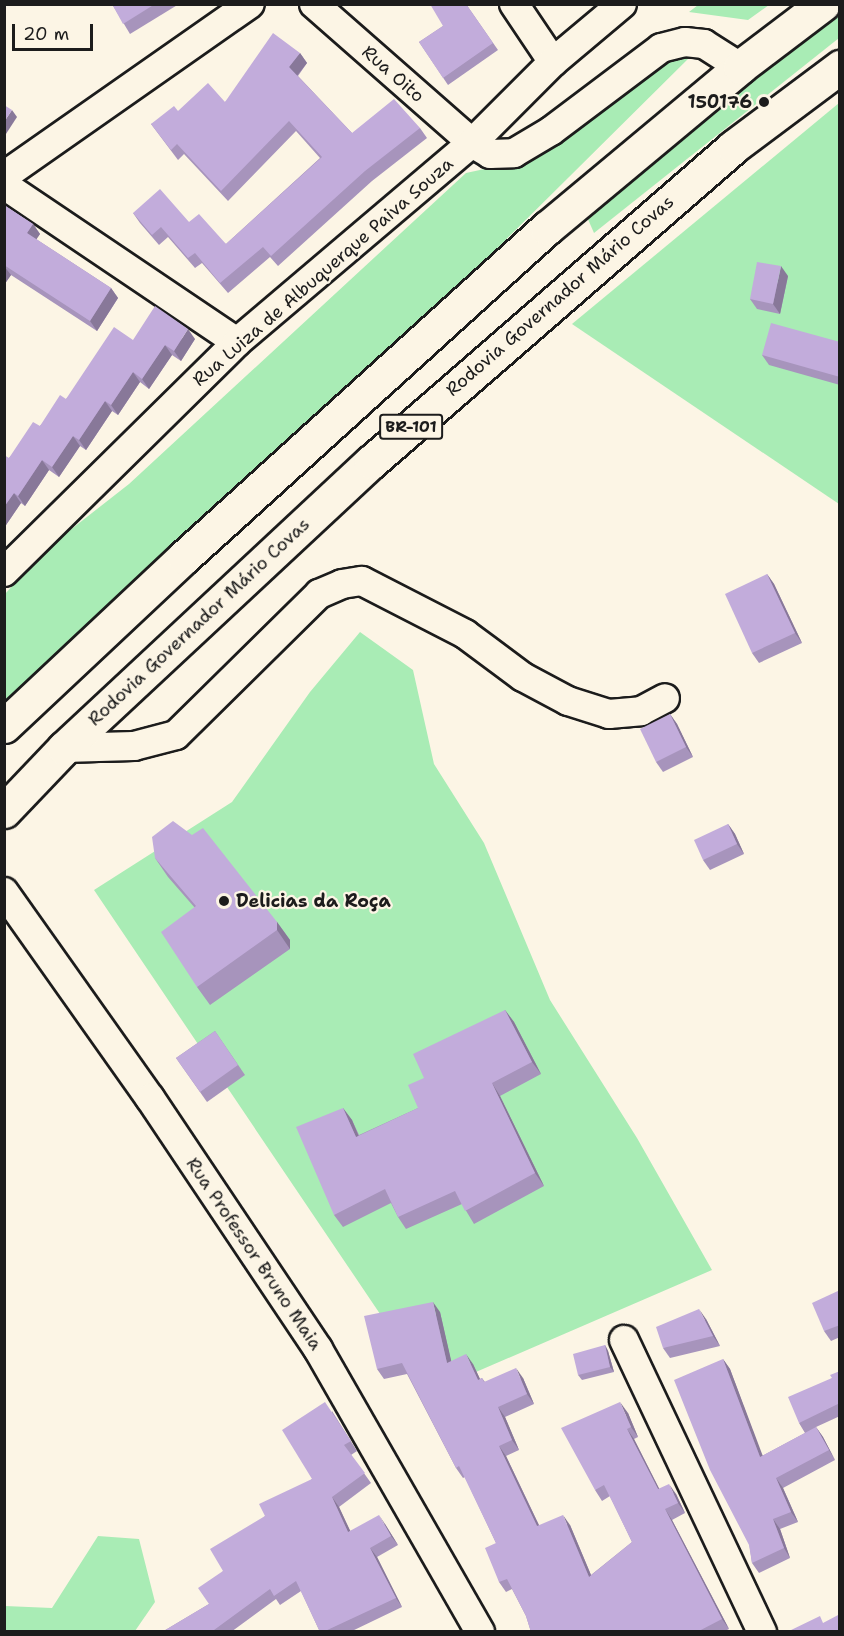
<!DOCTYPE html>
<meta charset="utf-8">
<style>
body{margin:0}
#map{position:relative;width:844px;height:1636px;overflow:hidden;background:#fcf5e5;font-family:"Shantell Sans",sans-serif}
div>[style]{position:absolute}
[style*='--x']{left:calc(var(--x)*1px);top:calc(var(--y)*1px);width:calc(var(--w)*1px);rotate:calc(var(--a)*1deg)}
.green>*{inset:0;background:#a9ecb5}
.roads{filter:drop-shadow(2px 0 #1c1c1c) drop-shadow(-2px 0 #1c1c1c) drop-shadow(0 2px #1c1c1c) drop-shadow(0 -2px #1c1c1c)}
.minor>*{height:28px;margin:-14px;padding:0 14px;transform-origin:14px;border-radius:14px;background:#fcf5e5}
.trunk>*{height:33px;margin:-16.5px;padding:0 16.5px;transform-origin:16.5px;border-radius:16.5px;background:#fcf5e5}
.wall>*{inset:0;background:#a794bc}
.shaded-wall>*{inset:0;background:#887899}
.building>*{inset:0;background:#c2acdb}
.dots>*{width:16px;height:16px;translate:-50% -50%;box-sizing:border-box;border:3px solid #fcf5e5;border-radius:50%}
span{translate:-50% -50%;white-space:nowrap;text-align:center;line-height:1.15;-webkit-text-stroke:4.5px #fcf5e5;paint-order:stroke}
.shield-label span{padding:2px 4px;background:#fcf5e5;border:2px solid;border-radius:4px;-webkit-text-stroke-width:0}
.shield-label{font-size:16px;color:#1c1c1c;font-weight:700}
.street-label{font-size:18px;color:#1c1c1c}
.poi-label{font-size:18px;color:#1c1c1c;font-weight:700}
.right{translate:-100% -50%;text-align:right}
.left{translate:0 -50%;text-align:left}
.frame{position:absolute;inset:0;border:6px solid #1c1c1c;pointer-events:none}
.scale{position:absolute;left:12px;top:24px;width:81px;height:27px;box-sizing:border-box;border:3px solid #1c1c1c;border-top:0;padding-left:8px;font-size:18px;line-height:21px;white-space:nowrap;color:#1c1c1c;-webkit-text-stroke:4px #fcf5e5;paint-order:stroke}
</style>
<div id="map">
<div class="green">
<i style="clip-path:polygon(698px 5px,698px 4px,769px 5px,748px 20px,689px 12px)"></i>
<i style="clip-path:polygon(823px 5px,839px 5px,839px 38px,594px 233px,573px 185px)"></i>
<i style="clip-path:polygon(691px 56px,208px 535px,5px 726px,5px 594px,46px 549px,129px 484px,466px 173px,527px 160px,669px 58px)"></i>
<i style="clip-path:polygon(839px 103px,839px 504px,572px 324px)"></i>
<i style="clip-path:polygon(360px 632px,413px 670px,434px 764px,484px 843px,550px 1000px,637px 1138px,712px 1270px,432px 1391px,94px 890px,232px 802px,310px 692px)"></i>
<i style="clip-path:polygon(98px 1536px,139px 1539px,155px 1602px,135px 1631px,5px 1631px,5px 1606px,52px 1608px)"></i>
</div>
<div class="roads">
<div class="minor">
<i style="--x:314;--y:4;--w:210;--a:41.3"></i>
<i style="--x:472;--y:143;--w:21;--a:31"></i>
<i style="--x:490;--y:154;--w:24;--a:-2"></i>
<i style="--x:514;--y:153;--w:43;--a:-30.7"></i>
<i style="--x:551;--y:131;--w:138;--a:-37"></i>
<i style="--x:661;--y:48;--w:25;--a:-14"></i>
<i style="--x:685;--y:42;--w:19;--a:6"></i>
<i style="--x:704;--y:44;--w:43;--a:32.6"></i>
<i style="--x:514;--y:4;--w:70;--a:56.1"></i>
<i style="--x:4;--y:176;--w:300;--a:-35"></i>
<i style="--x:4;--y:185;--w:281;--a:34"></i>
<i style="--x:4;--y:572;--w:327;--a:-44.6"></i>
<i style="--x:237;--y:342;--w:308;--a:-40.3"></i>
<i style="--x:472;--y:143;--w:115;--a:-45"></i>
<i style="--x:553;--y:62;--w:90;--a:-40"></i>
<i style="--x:64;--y:748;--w:70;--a:-1.6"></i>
<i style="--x:134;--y:746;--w:43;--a:-14.7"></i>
<i style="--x:176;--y:735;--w:201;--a:-44.6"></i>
<i style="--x:319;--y:594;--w:25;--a:-23"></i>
<i style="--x:342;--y:584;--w:20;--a:-9"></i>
<i style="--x:362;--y:581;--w:116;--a:27.2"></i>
<i style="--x:465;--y:634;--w:72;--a:36.6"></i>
<i style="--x:523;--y:677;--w:51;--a:28.1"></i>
<i style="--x:568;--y:701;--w:43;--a:17.6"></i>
<i style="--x:609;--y:714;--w:32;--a:-5"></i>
<i style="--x:641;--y:711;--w:27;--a:-28"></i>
<i style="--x:4;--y:892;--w:252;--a:54.7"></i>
<i style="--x:150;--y:1098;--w:302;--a:56.2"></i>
<i style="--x:318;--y:1349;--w:326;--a:60.2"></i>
<i style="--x:624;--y:1340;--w:323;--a:64.7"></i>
</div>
<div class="trunk">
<i style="--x:4;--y:726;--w:247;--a:-43.2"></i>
<i style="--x:184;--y:557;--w:490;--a:-42.2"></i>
<i style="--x:547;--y:228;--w:251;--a:-39.8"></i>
<i style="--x:740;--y:67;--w:104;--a:-37.2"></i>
<i style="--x:4;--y:811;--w:87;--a:-46.4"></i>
<i style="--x:64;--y:748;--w:420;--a:-43"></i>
<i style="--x:371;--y:462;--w:480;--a:-41"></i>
<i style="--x:733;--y:147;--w:134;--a:-36.8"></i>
</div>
</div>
<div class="wall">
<i style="clip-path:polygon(112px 4px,179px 4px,130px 34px)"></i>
<i style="clip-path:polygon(466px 4px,498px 50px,448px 85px,419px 42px,443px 26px)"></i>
<i style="clip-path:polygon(300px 53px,307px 63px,298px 76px,352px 133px,420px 128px,427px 138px,372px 181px,278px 266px,270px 257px,228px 293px,202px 263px,195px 268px,168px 237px,159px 245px,140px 223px,133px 213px,189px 222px,226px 244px,320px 158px,296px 131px,228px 201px,184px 154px,178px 160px,151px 124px,178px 111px,225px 102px)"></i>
<i style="clip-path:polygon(4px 205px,33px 224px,40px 234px,36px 239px,111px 288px,118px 298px,97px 331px,11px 275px,4px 285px)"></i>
<i style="clip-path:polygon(788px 276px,780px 314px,757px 309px,750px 299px)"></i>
<i style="clip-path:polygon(195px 339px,181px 361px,172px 355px,149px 389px,140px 382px,118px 415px,112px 411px,86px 450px,80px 446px,59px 477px,49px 470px,25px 506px,21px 503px,4px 528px,9px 458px,66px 399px,133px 340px)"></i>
<i style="clip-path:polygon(840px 342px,840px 385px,769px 365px,762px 355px)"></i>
<i style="clip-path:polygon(767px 574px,774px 584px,802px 643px,759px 663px,752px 653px)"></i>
<i style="clip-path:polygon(670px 714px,677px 724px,693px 757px,663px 772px,656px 762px)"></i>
<i style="clip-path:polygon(728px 824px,735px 834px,744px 854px,710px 870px,703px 860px)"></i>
<i style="clip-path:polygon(155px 858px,277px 922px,290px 940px,290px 949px,210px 1005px,197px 987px,195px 908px,168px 877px)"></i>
<i style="clip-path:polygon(505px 1010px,514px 1022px,541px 1074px,500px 1096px,544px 1186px,474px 1224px,462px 1204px,406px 1229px,398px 1217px,391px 1203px,343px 1227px,334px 1215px,343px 1108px,352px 1120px,359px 1135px,418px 1108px,424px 1078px)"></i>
<i style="clip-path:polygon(215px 1031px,245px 1075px,207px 1102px,176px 1058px)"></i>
<i style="clip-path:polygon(840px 1290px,840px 1337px,831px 1341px,824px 1331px)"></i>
<i style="clip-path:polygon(440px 1312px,451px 1361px,473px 1364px,480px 1379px,482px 1378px,485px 1382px,523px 1378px,534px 1404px,505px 1417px,519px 1450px,506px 1456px,539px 1525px,570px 1525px,591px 1575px,632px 1542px,610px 1496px,602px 1501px,595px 1490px,628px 1413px,638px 1437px,634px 1439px,659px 1489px,676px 1494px,685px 1513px,672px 1520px,729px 1629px,723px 1632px,531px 1632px,526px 1616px,512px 1589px,506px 1592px,499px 1582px,496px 1543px,465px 1477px,463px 1478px,456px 1468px,407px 1374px,384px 1379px,377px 1369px)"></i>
<i style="clip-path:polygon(706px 1319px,720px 1346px,670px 1358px,663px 1348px)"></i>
<i style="clip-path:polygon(605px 1345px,608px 1351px,614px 1372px,582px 1380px,578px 1375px)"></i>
<i style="clip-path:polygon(723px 1359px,730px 1369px,762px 1456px,805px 1433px,799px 1423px,832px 1378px,840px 1371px,840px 1416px,816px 1427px,823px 1437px,835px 1460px,783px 1488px,798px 1522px,780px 1529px,790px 1558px,759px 1573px,752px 1563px)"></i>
<i style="clip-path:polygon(332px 1411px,357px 1451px,351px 1455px,371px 1483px,339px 1507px,350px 1531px,385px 1524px,398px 1545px,377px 1557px,402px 1607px,350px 1632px,320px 1632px,301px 1591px,280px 1605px,276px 1599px,231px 1632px,162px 1632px,209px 1604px,223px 1571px,265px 1516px,312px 1479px)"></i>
</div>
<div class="shaded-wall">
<i style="clip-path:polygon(300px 53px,307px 63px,296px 77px,289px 67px)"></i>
<i style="clip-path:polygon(12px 110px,17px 117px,4px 137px,4px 122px)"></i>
<i style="clip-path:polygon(33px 224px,40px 234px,34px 243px,27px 233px)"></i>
<i style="clip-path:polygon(4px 266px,11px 275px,4px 285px)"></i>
<i style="clip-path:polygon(781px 266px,788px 276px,780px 314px,773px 304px)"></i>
<i style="clip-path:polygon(111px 288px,118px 298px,97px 331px,90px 321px)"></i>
<i style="clip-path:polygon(188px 329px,195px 339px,181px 361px,174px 351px)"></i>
<i style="clip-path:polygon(165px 345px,172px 355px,149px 389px,142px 379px)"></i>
<i style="clip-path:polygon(133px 372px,140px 382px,118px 415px,111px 405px)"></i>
<i style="clip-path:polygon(105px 401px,112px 411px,86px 450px,79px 440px)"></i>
<i style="clip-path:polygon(73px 436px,80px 446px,59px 477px,52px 467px)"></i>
<i style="clip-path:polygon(42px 460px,49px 470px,25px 506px,18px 496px)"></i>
<i style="clip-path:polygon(14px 493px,21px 503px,4px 528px,4px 507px)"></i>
<i style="clip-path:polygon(767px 574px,774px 584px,802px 643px,795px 633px)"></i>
<i style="clip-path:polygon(670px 714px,677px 724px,693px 757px,686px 747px)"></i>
<i style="clip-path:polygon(728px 824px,735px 834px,744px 854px,737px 844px)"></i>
<i style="clip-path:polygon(277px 922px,290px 940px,290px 949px,277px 930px)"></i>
<i style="clip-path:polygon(505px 1010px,514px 1022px,541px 1074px,532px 1062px)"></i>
<i style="clip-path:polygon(492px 1083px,500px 1096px,544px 1186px,535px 1173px)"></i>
<i style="clip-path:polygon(343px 1108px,352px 1120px,364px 1149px,356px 1137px)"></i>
<i style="clip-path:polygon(433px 1302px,440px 1312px,454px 1373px,447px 1363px)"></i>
<i style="clip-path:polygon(699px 1309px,706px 1319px,720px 1346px,713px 1336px)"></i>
<i style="clip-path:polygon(605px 1345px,608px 1351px,614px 1372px,610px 1367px)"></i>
<i style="clip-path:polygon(466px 1354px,473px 1364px,485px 1390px,478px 1380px)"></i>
<i style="clip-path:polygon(723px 1359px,730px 1369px,767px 1467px,760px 1457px)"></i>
<i style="clip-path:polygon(516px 1368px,523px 1378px,534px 1404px,527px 1394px)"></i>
<i style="clip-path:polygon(620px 1402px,628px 1413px,638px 1437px,631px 1427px)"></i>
<i style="clip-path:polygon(498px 1407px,505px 1417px,519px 1450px,512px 1440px)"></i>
<i style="clip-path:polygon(816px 1427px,823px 1437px,835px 1460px,829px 1450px)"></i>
<i style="clip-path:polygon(627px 1429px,634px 1439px,665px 1500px,658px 1489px)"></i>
<i style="clip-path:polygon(499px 1446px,506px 1456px,544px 1536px,537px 1526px)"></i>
<i style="clip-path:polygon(776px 1478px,783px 1488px,798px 1522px,791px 1512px)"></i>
<i style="clip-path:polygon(669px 1484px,676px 1494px,685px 1513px,678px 1503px)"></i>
<i style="clip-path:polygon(332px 1497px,339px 1507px,355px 1541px,348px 1532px)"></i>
<i style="clip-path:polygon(665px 1509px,672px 1520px,729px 1629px,722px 1619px)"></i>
<i style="clip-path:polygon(379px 1515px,385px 1524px,398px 1545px,391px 1536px)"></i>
<i style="clip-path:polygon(563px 1515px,570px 1525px,596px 1587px,589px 1577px)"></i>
<i style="clip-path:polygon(773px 1519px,780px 1529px,790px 1558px,784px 1548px)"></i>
<i style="clip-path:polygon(370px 1548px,377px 1557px,402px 1607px,396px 1598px)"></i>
</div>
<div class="building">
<i style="clip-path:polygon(112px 4px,155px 4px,123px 24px)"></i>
<i style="clip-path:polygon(430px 4px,466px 4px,493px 43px,443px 78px,419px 42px,443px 26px)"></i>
<i style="clip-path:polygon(273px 33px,300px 53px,289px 67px,352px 133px,394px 99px,420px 128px,365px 171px,271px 256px,263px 247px,220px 283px,195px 253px,188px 258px,161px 227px,152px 235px,133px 213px,160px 189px,189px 222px,199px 214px,226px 244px,322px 157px,289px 121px,221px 191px,177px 144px,171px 150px,151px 124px,174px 106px,178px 111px,208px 83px,225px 102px)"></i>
<i style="clip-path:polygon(4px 105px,12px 110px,4px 122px)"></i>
<i style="clip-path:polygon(4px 205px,33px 224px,27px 233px,111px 288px,90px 321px,4px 265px)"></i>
<i style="clip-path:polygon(757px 262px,781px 266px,773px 304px,750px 299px)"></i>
<i style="clip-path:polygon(155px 306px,188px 329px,174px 351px,165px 345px,142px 379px,133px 372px,111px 405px,105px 401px,79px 440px,73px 436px,52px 467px,42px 460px,18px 496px,14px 493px,4px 507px,4px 455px,9px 458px,33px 422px,40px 426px,60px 395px,66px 399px,114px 327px,133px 340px)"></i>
<i style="clip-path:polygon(771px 323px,840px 342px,840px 377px,762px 355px)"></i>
<i style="clip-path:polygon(767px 574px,795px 633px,752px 653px,725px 594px)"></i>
<i style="clip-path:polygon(670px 714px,686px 747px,656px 762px,640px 729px)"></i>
<i style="clip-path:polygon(173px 821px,192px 835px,203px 828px,277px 922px,277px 930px,197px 987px,161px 932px,196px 906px,155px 858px,152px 837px)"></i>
<i style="clip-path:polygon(728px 824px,737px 844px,703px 860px,694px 840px)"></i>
<i style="clip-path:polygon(505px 1010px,532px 1062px,492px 1083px,535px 1173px,465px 1211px,455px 1191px,398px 1217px,385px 1189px,334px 1215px,296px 1127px,343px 1108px,356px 1137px,418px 1108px,408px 1085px,424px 1078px,413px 1054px)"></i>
<i style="clip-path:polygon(215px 1031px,238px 1065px,200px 1092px,176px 1058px)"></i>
<i style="clip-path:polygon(840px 1290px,840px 1325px,824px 1331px,812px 1303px)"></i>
<i style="clip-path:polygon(433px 1302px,447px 1363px,466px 1354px,478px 1380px,482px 1378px,484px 1382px,516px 1368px,527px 1394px,498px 1407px,512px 1440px,499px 1446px,537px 1526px,563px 1515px,589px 1577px,632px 1542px,604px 1485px,595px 1490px,561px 1428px,620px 1402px,631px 1427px,627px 1429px,658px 1489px,669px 1484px,678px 1503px,665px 1509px,722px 1619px,697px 1632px,531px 1632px,526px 1616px,507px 1579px,499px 1582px,485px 1548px,496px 1543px,459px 1466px,456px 1468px,402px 1363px,377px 1369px,364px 1316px)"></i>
<i style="clip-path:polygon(699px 1309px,713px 1336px,663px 1348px,656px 1327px)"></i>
<i style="clip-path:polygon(605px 1345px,610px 1367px,578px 1375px,573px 1354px)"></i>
<i style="clip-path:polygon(723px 1359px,760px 1457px,816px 1427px,829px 1450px,776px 1478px,791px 1512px,773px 1519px,784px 1548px,752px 1563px,749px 1545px,710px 1470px,674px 1380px)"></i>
<i style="clip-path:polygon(840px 1371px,840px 1403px,799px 1423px,788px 1397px,832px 1378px,830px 1375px)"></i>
<i style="clip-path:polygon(325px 1402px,351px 1441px,344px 1445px,365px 1473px,332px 1497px,348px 1532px,379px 1515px,391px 1536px,370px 1548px,396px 1598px,323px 1632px,320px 1632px,296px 1581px,274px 1596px,270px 1589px,214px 1630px,215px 1632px,162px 1632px,209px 1604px,198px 1588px,223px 1571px,210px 1549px,265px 1516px,259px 1504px,312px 1479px,282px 1430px)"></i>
<i style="clip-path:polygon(840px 1614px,840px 1632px,787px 1632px,820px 1616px,823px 1623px)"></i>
</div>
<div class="dots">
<i style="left:764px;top:102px;background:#1c1c1c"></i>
<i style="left:224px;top:901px;background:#1c1c1c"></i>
</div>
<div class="shield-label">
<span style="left:411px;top:427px">BR-101</span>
</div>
<div class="street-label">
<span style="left:393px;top:74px;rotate:41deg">Rua Oito</span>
<span style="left:323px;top:272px;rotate:-41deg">Rua Luiza de Albuquerque Paiva Souza</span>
<span style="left:560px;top:296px;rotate:-41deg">Rodovia Governador Mário Covas</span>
<span style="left:199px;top:622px;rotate:-43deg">Rodovia Governador Mário Covas</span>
<span style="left:254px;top:1254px;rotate:56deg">Rua Professor Bruno Maia</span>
</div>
<div class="poi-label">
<span class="right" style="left:752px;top:102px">150176</span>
<span class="left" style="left:236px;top:901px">Delicias da Roça</span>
</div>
<div class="frame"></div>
<div class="scale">20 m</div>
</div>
